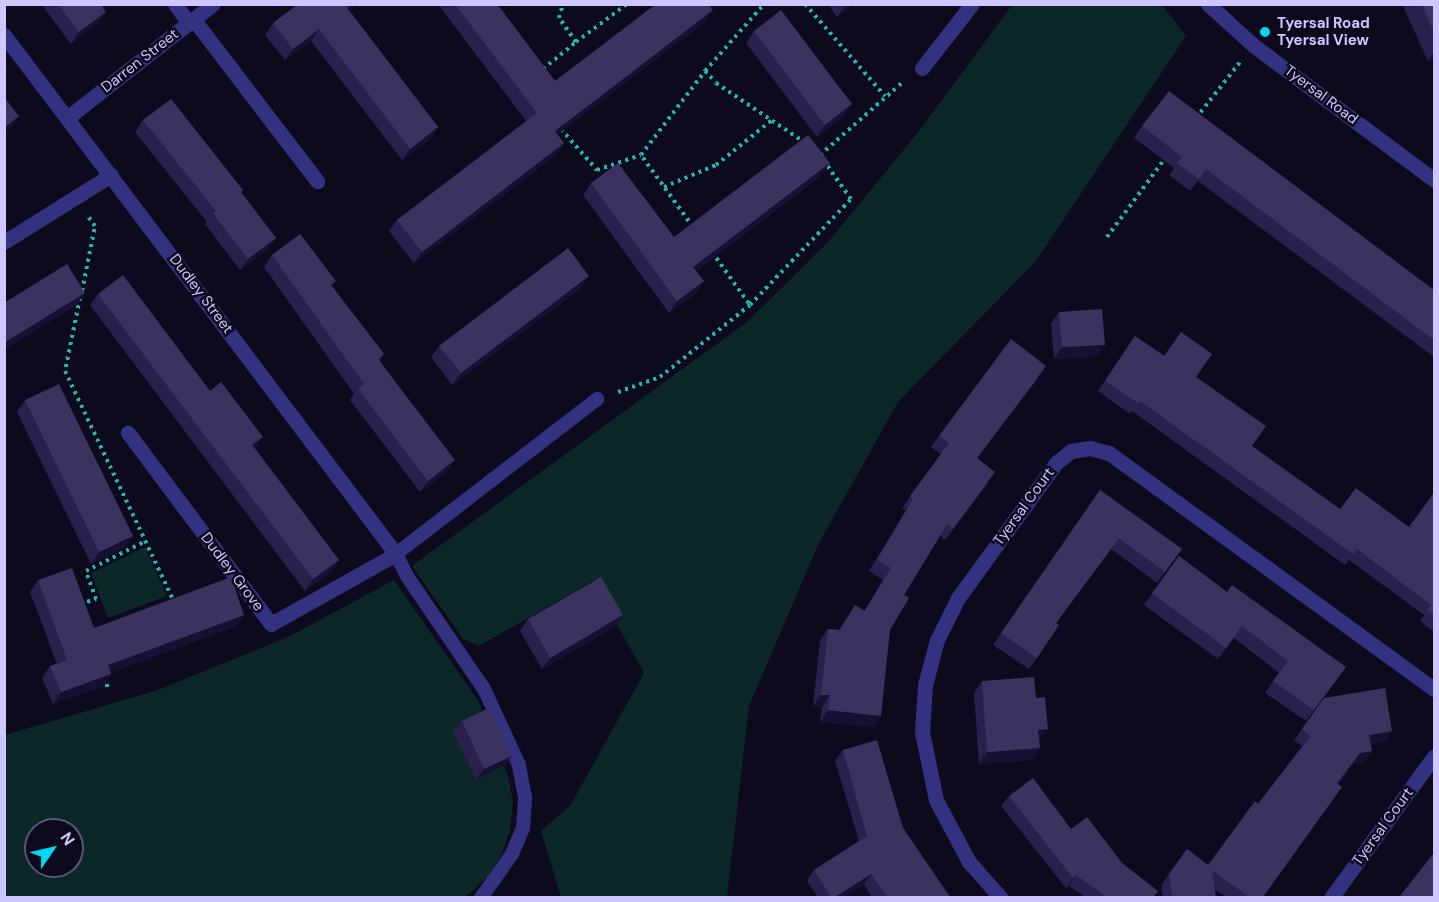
<!DOCTYPE html>
<style>
body{margin:0}
#map{position:relative;width:1439px;height:902px;overflow:hidden;background:#0d0a1d;font-family:"DM Sans",sans-serif}
div>[style]{position:absolute}
[style*='--x']{left:calc(var(--x)*1px);top:calc(var(--y)*1px);width:calc(var(--w)*1px);rotate:calc(var(--a)*1deg)}
.green>*{inset:0;background:#0c2727}
.path>*{height:4px;margin-top:-2px;transform-origin:0;background:repeating-linear-gradient(90deg,#23b6ae 0 3px,transparent 0 7.5px)}
.lane>*{height:14px;margin:-7px;padding:0 7px;transform-origin:7px;border-radius:7px;background:#343180}
.street>*{height:15px;margin:-7.5px;padding:0 7.5px;transform-origin:7.5px;border-radius:7.5px;background:#343180}
.wall>*{inset:0;background:#29204d}
.shaded-wall>*{inset:0;background:#171032}
.building>*{inset:0;background:#3b3260}
.dots>*{width:16px;height:16px;translate:-50% -50%;box-sizing:border-box;border:3px solid #0d0a1d;border-radius:50%}
span{translate:-50% -50%;white-space:nowrap;text-align:center;line-height:1.15;-webkit-text-stroke:5px #0d0a1d;paint-order:stroke}
.poi-label{font-size:15px;color:#cdc6ff;font-weight:700}
.left{translate:0 -50%;text-align:left}
.street-label{font-size:15px;color:#cdc6ff}
.frame{position:absolute;inset:0;border:6px solid #cdc6ff;pointer-events:none}
.north{position:absolute;left:24px;top:818px;width:60px;height:60px;box-sizing:border-box;background:#0d0a1d;border:2px solid #5a5577;border-radius:50%;rotate:56deg;font-size:16px;font-weight:700;line-height:24px;text-align:center;color:#cdc6ff}
.north::after{content:'';display:block;margin:auto;width:21px;height:27px;background:#00d7f1;clip-path:polygon(50% 0,100% 100%,50% 72%,0 100%)}
</style>
<div id="map">
<div class="green">
<i style="clip-path:polygon(1012px 5px,1162px 5px,1186px 36px,1036px 261px,898px 402px,818px 545px,749px 706px,727px 897px,561px 897px,541px 831px,570px 806px,644px 673px,593px 581px,479px 646px,463px 639px,412px 566px,747px 322px,829px 241px,919px 131px)"></i>
<i style="clip-path:polygon(145px 547px,167px 596px,108px 618px,91px 573px)"></i>
<i style="clip-path:polygon(evenodd,394px 580px,479px 702px,508px 776px,513px 802px,510px 829px,502px 854px,488px 876px,469px 894px,463px 897px,5px 898px,5px 735px,158px 690px,290px 636px,394px 580px,36px 830px,72px 830px,72px 866px,36px 866px,36px 830px)"></i>
</div>
<div class="path">
<i style="--x:805;--y:4;--w:122;--a:49"></i>
<i style="--x:576;--y:42;--w:64;--a:-36.7"></i>
<i style="--x:543;--y:69;--w:43;--a:-39.3"></i>
<i style="--x:576;--y:42;--w:29;--a:-125"></i>
<i style="--x:559;--y:18;--w:15;--a:-74"></i>
<i style="--x:705;--y:71;--w:16;--a:47"></i>
<i style="--x:716;--y:83;--w:106;--a:33.8"></i>
<i style="--x:1196;--y:118;--w:71;--a:-51.8"></i>
<i style="--x:561;--y:129;--w:55;--a:48.7"></i>
<i style="--x:597;--y:170;--w:46;--a:-18.8"></i>
<i style="--x:820;--y:155;--w:112;--a:-41.4"></i>
<i style="--x:664;--y:187;--w:56;--a:-22.9"></i>
<i style="--x:716;--y:165;--w:72;--a:-38.8"></i>
<i style="--x:693;--y:227;--w:89;--a:-125.8"></i>
<i style="--x:641;--y:155;--w:106;--a:-52.7"></i>
<i style="--x:705;--y:71;--w:89;--a:-48.6"></i>
<i style="--x:1107;--y:237;--w:99;--a:-53.6"></i>
<i style="--x:712;--y:252;--w:65;--a:54.4"></i>
<i style="--x:82;--y:291;--w:66;--a:-78.7"></i>
<i style="--x:95;--y:226;--w:14;--a:-126"></i>
<i style="--x:80;--y:298;--w:75;--a:101.6"></i>
<i style="--x:65;--y:371;--w:252;--a:64.7"></i>
<i style="--x:618;--y:392;--w:45;--a:-19.7"></i>
<i style="--x:660;--y:377;--w:115;--a:-38.7"></i>
<i style="--x:750;--y:305;--w:146;--a:-46.4"></i>
<i style="--x:851;--y:199;--w:43;--a:-125.5"></i>
<i style="--x:80;--y:604;--w:17;--a:-17"></i>
<i style="--x:96;--y:599;--w:30;--a:-110"></i>
<i style="--x:86;--y:571;--w:67;--a:-26.6"></i>
<i style="--x:104;--y:677;--w:12;--a:70"></i>
</div>
<div class="lane">
<i style="--x:481;--y:898;--w:54;--a:-54.8"></i>
<i style="--x:512;--y:854;--w:28;--a:-67"></i>
<i style="--x:523;--y:828;--w:31;--a:-86"></i>
<i style="--x:525;--y:797;--w:33;--a:-101"></i>
<i style="--x:519;--y:765;--w:84;--a:-114.7"></i>
<i style="--x:484;--y:689;--w:137;--a:-124.3"></i>
<i style="--x:407;--y:576;--w:25;--a:-117"></i>
<i style="--x:396;--y:554;--w:254;--a:-37.6"></i>
</div>
<div class="street">
<i style="--x:175;--y:4;--w:24;--a:54"></i>
<i style="--x:1208;--y:4;--w:61;--a:42.3"></i>
<i style="--x:1253;--y:45;--w:226;--a:36.7"></i>
<i style="--x:194;--y:20;--w:203;--a:52.6"></i>
<i style="--x:4;--y:35;--w:650;--a:52.94"></i>
<i style="--x:396;--y:554;--w:143;--a:150.8"></i>
<i style="--x:271;--y:624;--w:239;--a:-126.8"></i>
<i style="--x:922;--y:68;--w:81;--a:-52"></i>
<i style="--x:67;--y:118;--w:185;--a:-38"></i>
<i style="--x:4;--y:242;--w:126;--a:-32.1"></i>
<i style="--x:1001;--y:898;--w:48;--a:-131.6"></i>
<i style="--x:969;--y:862;--w:70;--a:-118"></i>
<i style="--x:936;--y:800;--w:69;--a:-101.6"></i>
<i style="--x:922;--y:732;--w:47;--a:-86.3"></i>
<i style="--x:925;--y:685;--w:47;--a:-75.1"></i>
<i style="--x:937;--y:640;--w:47;--a:-63.4"></i>
<i style="--x:958;--y:598;--w:167;--a:-54"></i>
<i style="--x:1056;--y:463;--w:19;--a:-39"></i>
<i style="--x:1071;--y:451;--w:19;--a:-9"></i>
<i style="--x:1090;--y:448;--w:20;--a:15"></i>
<i style="--x:1109;--y:453;--w:402;--a:36"></i>
<i style="--x:1331;--y:898;--w:175;--a:-54"></i>
</div>
<div class="wall">
<i style="clip-path:polygon(41px 4px,101px 4px,98px 23px,71px 44px)"></i>
<i style="clip-path:polygon(438px 4px,497px 4px,555px 81px,705px 22px,557px 134px,564px 143px,556px 155px,414px 263px,389px 231px,397px 220px,526px 121px)"></i>
<i style="clip-path:polygon(828px 4px,854px 4px,837px 17px)"></i>
<i style="clip-path:polygon(1402px 4px,1434px 4px,1434px 58px,1428px 61px)"></i>
<i style="clip-path:polygon(350px 11px,438px 127px,430px 139px,402px 160px,311px 41px,285px 60px,265px 35px,273px 23px)"></i>
<i style="clip-path:polygon(754px 31px,844px 116px,817px 137px,746px 43px)"></i>
<i style="clip-path:polygon(143px 120px,243px 190px,241px 193px,276px 238px,267px 250px,240px 270px,205px 224px,207px 222px,135px 132px)"></i>
<i style="clip-path:polygon(1142px 126px,1434px 290px,1434px 357px,1198px 181px,1190px 191px,1169px 175px,1174px 168px,1134px 138px)"></i>
<i style="clip-path:polygon(822px 175px,696px 271px,704px 281px,696px 293px,669px 313px,583px 195px,591px 183px,674px 237px)"></i>
<i style="clip-path:polygon(272px 255px,332px 286px,384px 354px,380px 360px,447px 472px,420px 492px,350px 400px,354px 394px,264px 267px)"></i>
<i style="clip-path:polygon(581px 288px,452px 385px,431px 357px,439px 346px)"></i>
<i style="clip-path:polygon(98px 294px,210px 391px,255px 448px,339px 560px,331px 572px,305px 591px,90px 305px)"></i>
<i style="clip-path:polygon(1059px 312px,1097px 356px,1054px 359px,1051px 323px)"></i>
<i style="clip-path:polygon(1135px 336px,1196px 377px,1252px 446px,1340px 509px,1409px 527px,1434px 493px,1434px 632px,1420px 621px,1424px 615px,1349px 560px,1345px 565px,1132px 411px,1130px 414px,1098px 391px)"></i>
<i style="clip-path:polygon(1039px 377px,977px 458px,988px 483px,945px 540px,940px 536px,904px 595px,890px 630px,874px 727px,820px 722px,822px 707px,813px 706px,820px 640px,828px 629px,839px 630px,855px 605px,864px 611px,883px 580px,869px 571px,906px 510px,902px 508px,941px 454px,931px 447px,939px 436px)"></i>
<i style="clip-path:polygon(25px 400px,133px 536px,125px 547px,91px 564px,17px 412px)"></i>
<i style="clip-path:polygon(1100px 490px,1182px 549px,1157px 583px,1111px 549px,1056px 623px,1059px 625px,1029px 669px,993px 645px)"></i>
<i style="clip-path:polygon(1179px 556px,1227px 592px,1346px 667px,1306px 721px,1265px 693px,1279px 673px,1234px 638px,1218px 659px,1144px 605px)"></i>
<i style="clip-path:polygon(38px 580px,94px 628px,244px 615px,236px 626px,110px 673px,111px 674px,103px 686px,53px 704px,42px 678px,50px 666px,57px 664px,30px 592px)"></i>
<i style="clip-path:polygon(528px 619px,615px 627px,542px 669px,520px 631px)"></i>
<i style="clip-path:polygon(982px 681px,1039px 741px,1032px 760px,979px 764px,974px 693px)"></i>
<i style="clip-path:polygon(1324px 698px,1392px 731px,1384px 742px,1371px 744px,1372px 751px,1364px 762px,1353px 764px,1338px 784px,1263px 897px,1226px 897px,1214px 889px,1216px 897px,1163px 897px,1161px 885px,1187px 849px,1208px 865px,1258px 804px,1302px 746px,1294px 740px)"></i>
<i style="clip-path:polygon(462px 721px,512px 756px,503px 767px,476px 780px,453px 732px)"></i>
<i style="clip-path:polygon(843px 750px,903px 828px,950px 897px,872px 897px,864px 885px,844px 897px,818px 897px,807px 881px,814px 870px,859px 841px,835px 761px)"></i>
<i style="clip-path:polygon(1009px 796px,1071px 829px,1122px 863px,1153px 897px,1085px 897px,1069px 886px,1066px 888px,1001px 806px)"></i>
</div>
<div class="shaded-wall">
<i style="clip-path:polygon(351px 4px,358px 4px,339px 19px,347px 8px)"></i>
<i style="clip-path:polygon(846px 4px,854px 4px,837px 17px,846px 5px)"></i>
<i style="clip-path:polygon(713px 10px,705px 22px,547px 143px,555px 131px)"></i>
<i style="clip-path:polygon(106px 12px,98px 23px,71px 44px,79px 32px)"></i>
<i style="clip-path:polygon(319px 29px,311px 41px,285px 60px,293px 49px)"></i>
<i style="clip-path:polygon(1434px 52px,1434px 58px,1428px 61px)"></i>
<i style="clip-path:polygon(852px 104px,844px 116px,817px 137px,825px 125px)"></i>
<i style="clip-path:polygon(19px 116px,11px 128px,4px 133px,4px 128px)"></i>
<i style="clip-path:polygon(438px 127px,430px 139px,402px 160px,410px 149px)"></i>
<i style="clip-path:polygon(564px 143px,556px 155px,414px 263px,422px 252px)"></i>
<i style="clip-path:polygon(830px 163px,822px 175px,685px 279px,693px 267px)"></i>
<i style="clip-path:polygon(276px 238px,267px 250px,240px 270px,248px 259px)"></i>
<i style="clip-path:polygon(589px 276px,581px 288px,452px 385px,461px 373px)"></i>
<i style="clip-path:polygon(704px 281px,696px 293px,669px 313px,677px 301px)"></i>
<i style="clip-path:polygon(85px 293px,77px 305px,4px 350px,4px 343px)"></i>
<i style="clip-path:polygon(1105px 345px,1097px 356px,1054px 359px,1062px 347px)"></i>
<i style="clip-path:polygon(263px 437px,255px 449px,252px 445px)"></i>
<i style="clip-path:polygon(455px 460px,447px 472px,420px 492px,428px 481px)"></i>
<i style="clip-path:polygon(133px 536px,125px 547px,91px 564px,99px 552px)"></i>
<i style="clip-path:polygon(339px 560px,331px 572px,305px 591px,313px 579px)"></i>
<i style="clip-path:polygon(244px 615px,236px 626px,100px 677px,108px 665px)"></i>
<i style="clip-path:polygon(623px 615px,615px 627px,542px 669px,550px 658px)"></i>
<i style="clip-path:polygon(111px 674px,103px 686px,53px 704px,61px 692px)"></i>
<i style="clip-path:polygon(821px 695px,830px 695px,822px 707px,813px 706px)"></i>
<i style="clip-path:polygon(828px 710px,881px 716px,874px 727px,820px 722px)"></i>
<i style="clip-path:polygon(1048px 729px,1039px 741px,1038px 730px)"></i>
<i style="clip-path:polygon(1392px 731px,1384px 742px,1361px 746px,1369px 735px)"></i>
<i style="clip-path:polygon(1040px 748px,1032px 760px,979px 764px,987px 752px)"></i>
<i style="clip-path:polygon(1372px 751px,1364px 762px,1353px 764px,1329px 794px,1360px 753px)"></i>
<i style="clip-path:polygon(512px 756px,503px 767px,476px 780px,484px 769px)"></i>
<i style="clip-path:polygon(871px 874px,864px 885px,844px 897px,835px 897px)"></i>
<i style="clip-path:polygon(1076px 875px,1069px 886px,1066px 888px,1073px 878px)"></i>
</div>
<div class="building">
<i style="clip-path:polygon(58px 4px,101px 4px,106px 12px,79px 32px)"></i>
<i style="clip-path:polygon(298px 4px,351px 4px,347px 8px,438px 127px,410px 149px,319px 29px,293px 49px,273px 23px)"></i>
<i style="clip-path:polygon(455px 4px,497px 4px,555px 81px,656px 4px,708px 4px,713px 10px,555px 131px,564px 143px,422px 252px,397px 220px,537px 113px)"></i>
<i style="clip-path:polygon(1422px 4px,1434px 4px,1434px 33px)"></i>
<i style="clip-path:polygon(781px 10px,852px 104px,825px 125px,754px 31px)"></i>
<i style="clip-path:polygon(1169px 91px,1434px 290px,1434px 340px,1206px 169px,1199px 179px,1177px 163px,1182px 157px,1142px 126px)"></i>
<i style="clip-path:polygon(4px 97px,19px 116px,4px 128px)"></i>
<i style="clip-path:polygon(171px 99px,243px 190px,241px 192px,276px 238px,248px 259px,213px 213px,216px 211px,143px 120px)"></i>
<i style="clip-path:polygon(808px 135px,830px 163px,693px 267px,704px 281px,677px 301px,591px 183px,618px 163px,674px 237px)"></i>
<i style="clip-path:polygon(300px 234px,336px 281px,331px 285px,384px 354px,378px 359px,455px 460px,428px 481px,358px 389px,364px 384px,272px 255px)"></i>
<i style="clip-path:polygon(568px 248px,589px 276px,461px 373px,439px 346px)"></i>
<i style="clip-path:polygon(67px 264px,85px 293px,4px 343px,4px 303px)"></i>
<i style="clip-path:polygon(123px 275px,210px 391px,221px 382px,263px 437px,252px 445px,339px 560px,313px 579px,98px 294px)"></i>
<i style="clip-path:polygon(1102px 309px,1105px 345px,1062px 347px,1059px 312px)"></i>
<i style="clip-path:polygon(1181px 332px,1212px 354px,1196px 377px,1266px 426px,1252px 446px,1340px 509px,1356px 488px,1409px 527px,1434px 493px,1434px 616px,1427px 610px,1431px 605px,1357px 549px,1353px 554px,1140px 401px,1138px 403px,1105px 381px,1135px 336px,1164px 356px)"></i>
<i style="clip-path:polygon(1011px 339px,1046px 366px,977px 458px,995px 472px,953px 529px,947px 524px,904px 595px,909px 598px,890px 630px,881px 716px,828px 710px,830px 695px,821px 695px,828px 629px,840px 630px,855px 605px,865px 611px,891px 568px,877px 560px,913px 499px,910px 496px,949px 443px,939px 436px)"></i>
<i style="clip-path:polygon(59px 384px,133px 536px,99px 552px,25px 400px)"></i>
<i style="clip-path:polygon(1100px 490px,1182px 549px,1165px 572px,1119px 538px,1056px 623px,1059px 625px,1037px 658px,1001px 633px)"></i>
<i style="clip-path:polygon(1179px 556px,1227px 592px,1232px 585px,1346px 667px,1314px 710px,1273px 681px,1288px 661px,1242px 626px,1226px 648px,1152px 593px)"></i>
<i style="clip-path:polygon(72px 568px,94px 628px,231px 577px,244px 615px,108px 665px,111px 674px,61px 692px,50px 666px,67px 660px,38px 580px)"></i>
<i style="clip-path:polygon(601px 577px,623px 615px,550px 658px,528px 619px)"></i>
<i style="clip-path:polygon(1034px 677px,1036px 698px,1045px 697px,1048px 729px,1038px 730px,1040px 748px,987px 752px,982px 681px)"></i>
<i style="clip-path:polygon(1385px 688px,1392px 731px,1369px 735px,1372px 751px,1360px 753px,1337px 783px,1342px 787px,1263px 897px,1249px 897px,1212px 870px,1216px 897px,1172px 897px,1169px 874px,1187px 849px,1208px 865px,1255px 801px,1258px 804px,1311px 736px,1302px 729px,1324px 698px)"></i>
<i style="clip-path:polygon(489px 708px,512px 756px,484px 769px,462px 721px)"></i>
<i style="clip-path:polygon(877px 740px,903px 828px,950px 897px,887px 897px,871px 874px,835px 897px,831px 897px,814px 870px,867px 836px,843px 750px)"></i>
<i style="clip-path:polygon(1033px 778px,1071px 829px,1087px 817px,1122px 863px,1158px 891px,1153px 897px,1106px 897px,1076px 875px,1073px 878px,1009px 796px)"></i>
<i style="clip-path:polygon(1434px 853px,1434px 897px,1399px 897px)"></i>
</div>
<div class="dots">
<i style="left:1265px;top:32px;background:#00d7f1"></i>
</div>
<div class="poi-label">
<span class="left" style="left:1277px;top:32px">Tyersal Road<br>Tyersal View</span>
</div>
<div class="street-label">
<span style="left:140px;top:61px;rotate:-38deg">Darren Street</span>
<span style="left:1321px;top:95px;rotate:37deg">Tyersal Road</span>
<span style="left:201px;top:294px;rotate:53deg">Dudley Street</span>
<span style="left:1024px;top:507px;rotate:-54deg">Tyersal Court</span>
<span style="left:232px;top:572px;rotate:53deg">Dudley Grove</span>
<span style="left:1383px;top:827px;rotate:-54deg">Tyersal Court</span>
</div>
<div class="frame"></div>
<div class="north">N</div>
</div>
